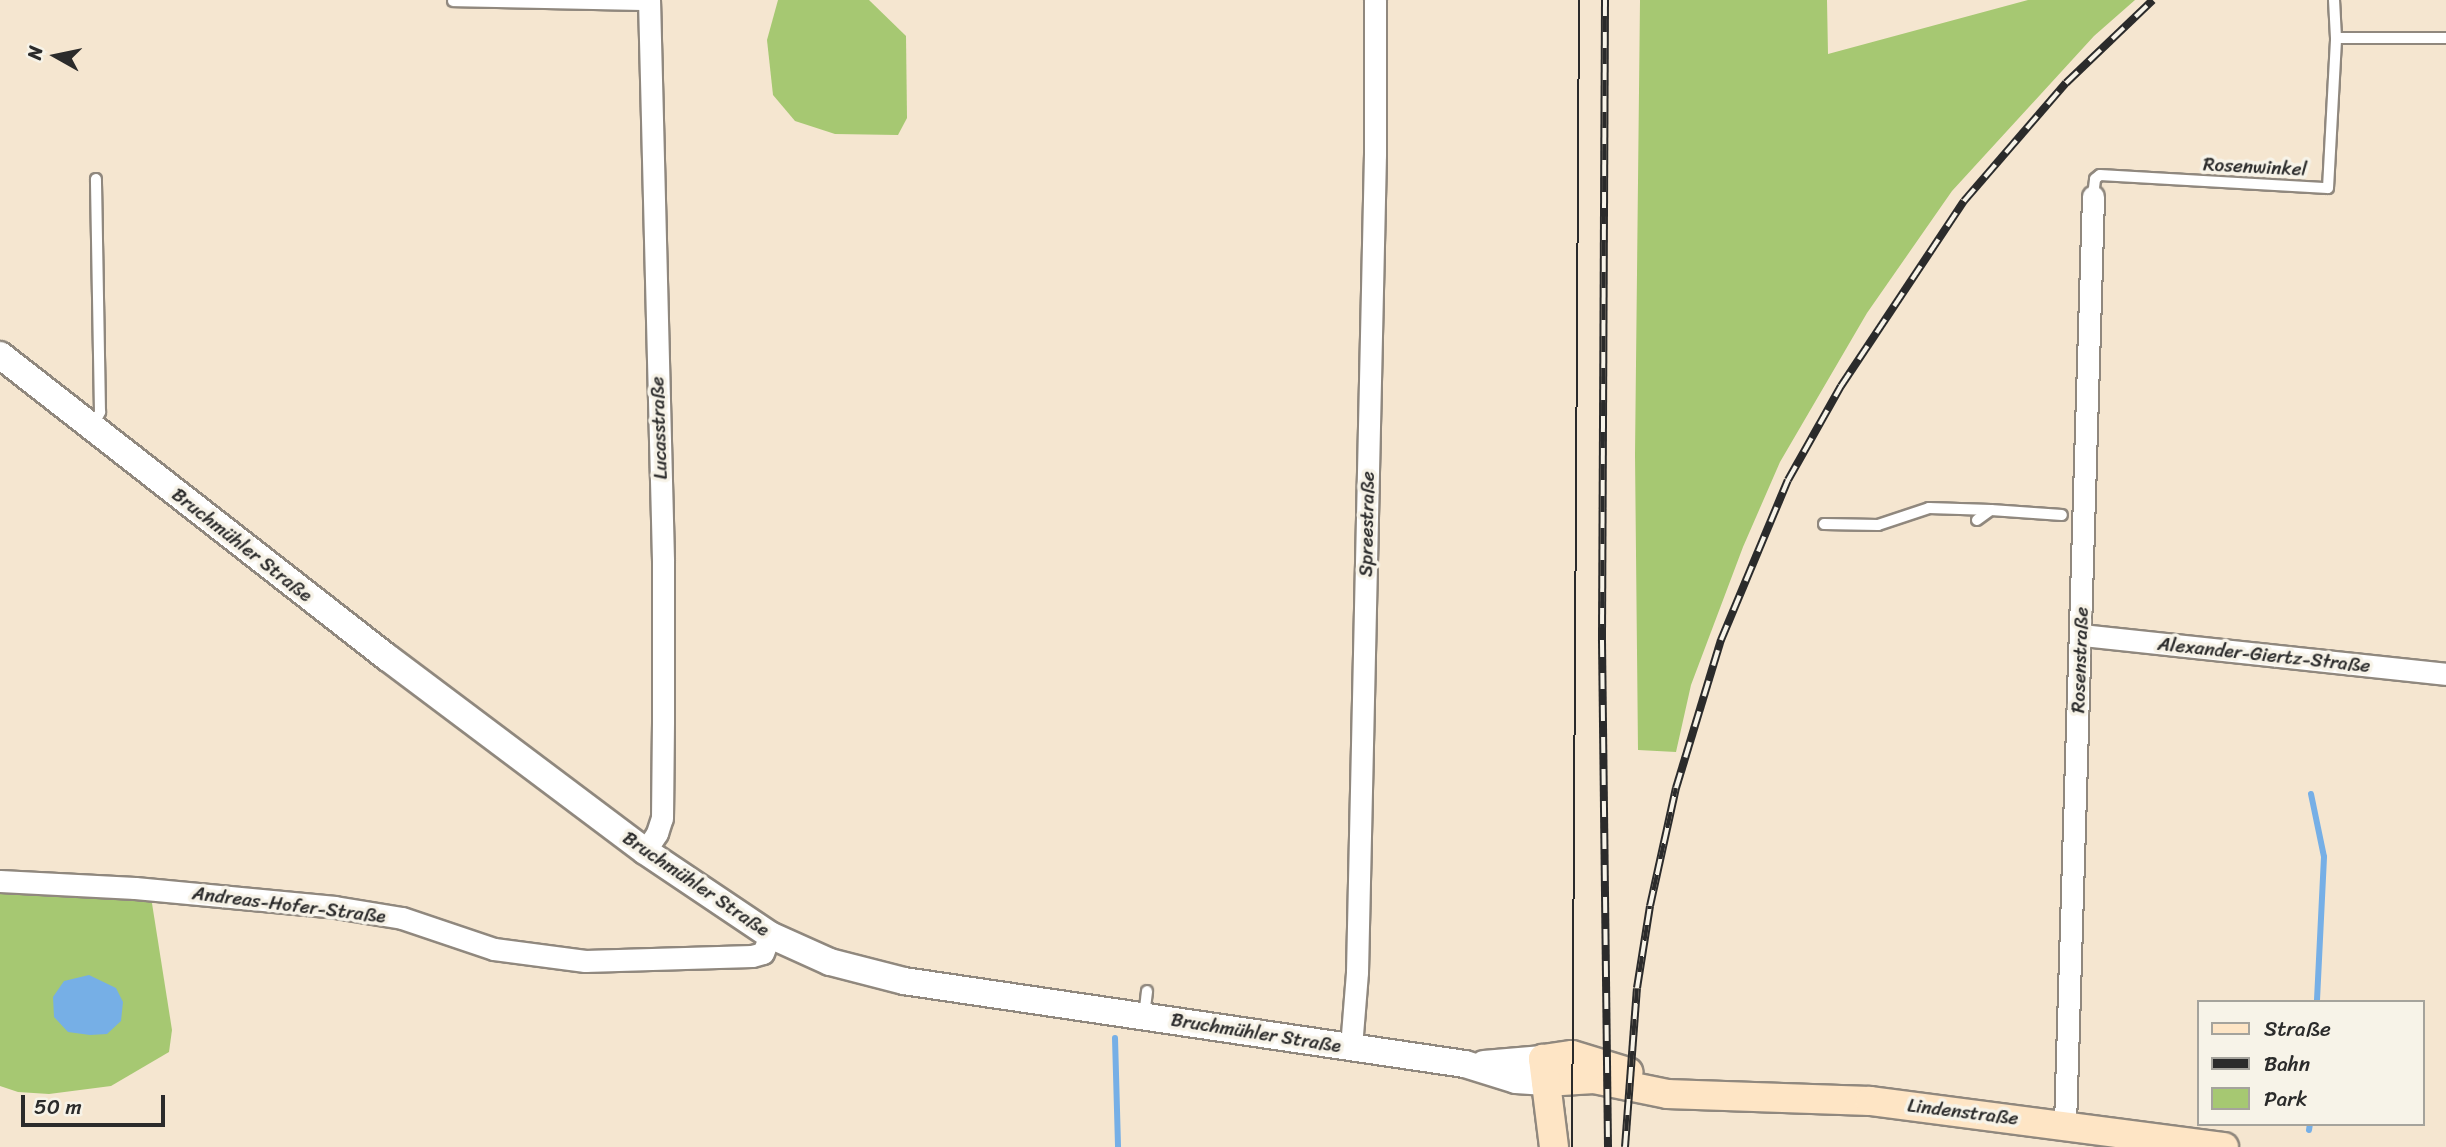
<!DOCTYPE html>
<meta charset="utf-8">
<style>
body{margin:0}
#map{position:relative;width:2446px;height:1147px;overflow:hidden;background:#f5e6d0;font-family:Sriracha,sans-serif}
div>[style]{position:absolute}
[style*='--x']{left:calc(var(--x)*1px);top:calc(var(--y)*1px);width:calc(var(--w)*1px);rotate:calc(var(--a)*1deg)}
.green>*{inset:0;background:#a6c872}
.water>*{inset:0;background:#76afe6}
.stream>*{height:6px;margin:-3px;padding:0 3px;transform-origin:3px;border-radius:3px;background:#76afe6}
.roads{filter:drop-shadow(2px 0 #90887e) drop-shadow(-2px 0 #90887e) drop-shadow(0 2px #90887e) drop-shadow(0 -2px #90887e)}
.service>*{height:10px;margin:-5px;padding:0 5px;transform-origin:5px;border-radius:5px;background:#fff}
.minor>*{height:21px;margin:-10.5px;padding:0 10.5px;transform-origin:10.5px;border-radius:10.5px;background:#fff}
.tertiary>*{height:26px;margin:-13px;padding:0 13px;transform-origin:13px;border-radius:13px;background:#fff}
.secondary>*{height:28px;margin:-14px;padding:0 14px;transform-origin:14px;border-radius:14px;background:#fee5c5}
.tram>*{height:2px;margin:-1px;padding:0 1px;transform-origin:1px;border-radius:1px;background:#2b2b2b}
.rail>*{height:8px;margin-top:-4px;transform-origin:0;background:repeating-linear-gradient(90deg,#f7f3e8 0 16px,#2b2b2b 0 32px);box-sizing:border-box;border-block:2px solid #2b2b2b}
span{translate:-50% -50%;white-space:nowrap;text-align:center;line-height:1.15;-webkit-text-stroke:7px #f7f3e8;paint-order:stroke}
.street-label{font-size:19px;color:#2b2b2b}
.legend{position:absolute;left:2197px;top:1000px;width:228px;height:126px;box-sizing:border-box;background:#f7f3e8;border:2px solid #a5a39c;margin:0;padding:9px 12px;list-style:none;font-size:21px;color:#2b2b2b}
.legend li{display:flex;align-items:center;gap:14px;height:35px}
.legend b{width:35px;border:2px solid #a5a39c}
.north{position:absolute;left:21px;top:21px;width:70px;height:70px;-webkit-text-stroke:5px #f7f3e8;paint-order:stroke;rotate:279deg;font-size:19px;font-weight:700;line-height:28px;text-align:center;color:#2b2b2b}
.north::after{content:'';display:block;margin:auto;width:24px;height:32px;background:#2b2b2b;clip-path:polygon(50% 0,100% 100%,50% 72%,0 100%)}
.scale{position:absolute;left:21px;top:1095px;width:144px;height:32px;box-sizing:border-box;border:4px solid #2b2b2b;border-top:0;padding-left:9px;font-size:21px;line-height:24px;white-space:nowrap;color:#2b2b2b;-webkit-text-stroke:5px #f7f3e8;paint-order:stroke}
</style>
<div id="map">
<div class="green">
<i style="clip-path:polygon(778px 0,869px 0,906px 36px,907px 118px,898px 135px,835px 134px,795px 121px,773px 95px,767px 40px)"></i>
<i style="clip-path:polygon(1640px 0,1827px 0,1828px 54px,2028px 0,2135px 0,2094px 36px,1952px 191px,1867px 313px,1780px 462px,1743px 547px,1691px 685px,1676px 752px,1638px 750px,1635px 455px)"></i>
<i style="clip-path:polygon(0 886px,151px 897px,172px 1030px,169px 1052px,111px 1086px,49px 1094px,18px 1092px,0 1086px)"></i>
</div>
<div class="water">
<i style="clip-path:polygon(89px 975px,116px 988px,123px 1002px,121px 1021px,107px 1034px,90px 1035px,68px 1032px,54px 1017px,53px 997px,64px 981px)"></i>
</div>
<div class="stream">
<i style="--x:2311;--y:794;--w:64;--a:78.3"></i>
<i style="--x:2324;--y:857;--w:145;--a:92.8"></i>
<i style="--x:1115;--y:1038;--w:109;--a:88.4"></i>
<i style="--x:2309;--y:1130;--w:6;--a:-81"></i>
</div>
<div class="roads">
<div class="service">
<i style="--x:453;--y:1;--w:196;--a:1.2"></i>
<i style="--x:2336;--y:38;--w:110;--a:0"></i>
<i style="--x:2093;--y:196;--w:17;--a:-83"></i>
<i style="--x:2095;--y:179;--w:6;--a:-39"></i>
<i style="--x:2100;--y:175;--w:228;--a:3.3"></i>
<i style="--x:2328;--y:188;--w:150;--a:-86.9"></i>
<i style="--x:2336;--y:38;--w:38;--a:-93"></i>
<i style="--x:93;--y:426;--w:16;--a:-63"></i>
<i style="--x:100;--y:412;--w:233;--a:-91"></i>
<i style="--x:1977;--y:520;--w:17;--a:-36"></i>
<i style="--x:1991;--y:510;--w:71;--a:4"></i>
<i style="--x:1824;--y:524;--w:54;--a:1.1"></i>
<i style="--x:1878;--y:525;--w:54;--a:-18.4"></i>
<i style="--x:1929;--y:508;--w:62;--a:1.8"></i>
<i style="--x:1144;--y:1016;--w:25;--a:-83"></i>
</div>
<div class="minor">
<i style="--x:2082;--y:635;--w:366;--a:6.1"></i>
<i style="--x:645;--y:851;--w:22;--a:-56"></i>
<i style="--x:657;--y:833;--w:16;--a:-72"></i>
<i style="--x:662;--y:818;--w:97;--a:-89.4"></i>
<i style="--x:663;--y:721;--w:161;--a:-90"></i>
<i style="--x:663;--y:560;--w:560;--a:-91.43"></i>
<i style="--x:0;--y:881;--w:135;--a:3"></i>
<i style="--x:135;--y:888;--w:201;--a:5.4"></i>
<i style="--x:335;--y:907;--w:68;--a:9.3"></i>
<i style="--x:402;--y:918;--w:97;--a:18.6"></i>
<i style="--x:494;--y:949;--w:92;--a:7.5"></i>
<i style="--x:585;--y:961;--w:167;--a:-1.7"></i>
<i style="--x:752;--y:956;--w:11;--a:-15"></i>
<i style="--x:763;--y:953;--w:19;--a:-69"></i>
<i style="--x:1351;--y:1047;--w:75;--a:-85.4"></i>
<i style="--x:1357;--y:972;--w:818;--a:-88.74"></i>
<i style="--x:1375;--y:154;--w:154;--a:-90"></i>
<i style="--x:2065;--y:1124;--w:928;--a:-88.27"></i>
</div>
<div class="tertiary">
<i style="--x:0;--y:355;--w:492;--a:38"></i>
<i style="--x:388;--y:658;--w:321;--a:36.9"></i>
<i style="--x:645;--y:851;--w:151;--a:33.9"></i>
<i style="--x:770;--y:935;--w:66;--a:24.2"></i>
<i style="--x:830;--y:962;--w:76;--a:14.4"></i>
<i style="--x:904;--y:981;--w:567;--a:8.42"></i>
<i style="--x:1465;--y:1064;--w:53;--a:17.4"></i>
<i style="--x:1516;--y:1080;--w:30;--a:4"></i>
<i style="--x:1484;--y:1064;--w:59;--a:-4.8"></i>
</div>
<div class="secondary">
<i style="--x:1546;--y:1082;--w:48;--a:-3.6"></i>
<i style="--x:1594;--y:1079;--w:75;--a:11.6"></i>
<i style="--x:1667;--y:1094;--w:203;--a:2"></i>
<i style="--x:1870;--y:1101;--w:357;--a:7.4"></i>
<i style="--x:1554;--y:1147;--w:89;--a:-97.1"></i>
<i style="--x:1543;--y:1059;--w:29;--a:-8"></i>
<i style="--x:1572;--y:1055;--w:59;--a:16.9"></i>
</div>
</div>
<div class="tram">
<i style="--x:1572;--y:1147;--w:1147;--a:-89.65"></i>
</div>
<div class="rail">
<i style="--x:1605;--y:0;--w:641;--a:90.27"></i>
<i style="--x:1602;--y:641;--w:506;--a:89.32"></i>
<i style="--x:1625;--y:1147;--w:159;--a:-85.7"></i>
<i style="--x:1637;--y:988;--w:83;--a:-81"></i>
<i style="--x:1650;--y:906;--w:121;--a:-77.6"></i>
<i style="--x:1676;--y:788;--w:155;--a:-73.1"></i>
<i style="--x:1721;--y:640;--w:173;--a:-67.3"></i>
<i style="--x:1788;--y:480;--w:108;--a:-60.6"></i>
<i style="--x:1841;--y:386;--w:222;--a:-56.4"></i>
<i style="--x:1964;--y:201;--w:156;--a:-49.2"></i>
<i style="--x:2066;--y:83;--w:120;--a:-43.7"></i>
</div>
<div class="street-label">
<span style="left:2255px;top:167px;rotate:3deg">Rosenwinkel</span>
<span style="left:659px;top:428px;rotate:-92deg">Lucasstraße</span>
<span style="left:1367px;top:524px;rotate:-89deg">Spreestraße</span>
<span style="left:242px;top:545px;rotate:38deg">Bruchmühler Straße</span>
<span style="left:2264px;top:655px;rotate:6deg">Alexander-Giertz-Straße</span>
<span style="left:2080px;top:660px;rotate:-88deg">Rosenstraße</span>
<span style="left:696px;top:884px;rotate:34deg">Bruchmühler Straße</span>
<span style="left:289px;top:905px;rotate:7deg">Andreas-Hofer-Straße</span>
<span style="left:1256px;top:1033px;rotate:9deg">Bruchmühler Straße</span>
<span style="left:1963px;top:1112px;rotate:7deg">Lindenstraße</span>
</div>
<ul class="legend">
<li><b style="height:9px;background:#fee5c5"></b>Straße</li>
<li><b style="height:9px;background:#2b2b2b"></b>Bahn</li>
<li><b style="height:19px;background:#a6c872"></b>Park</li>
</ul>
<div class="north">N</div>
<div class="scale">50 m</div>
</div>
